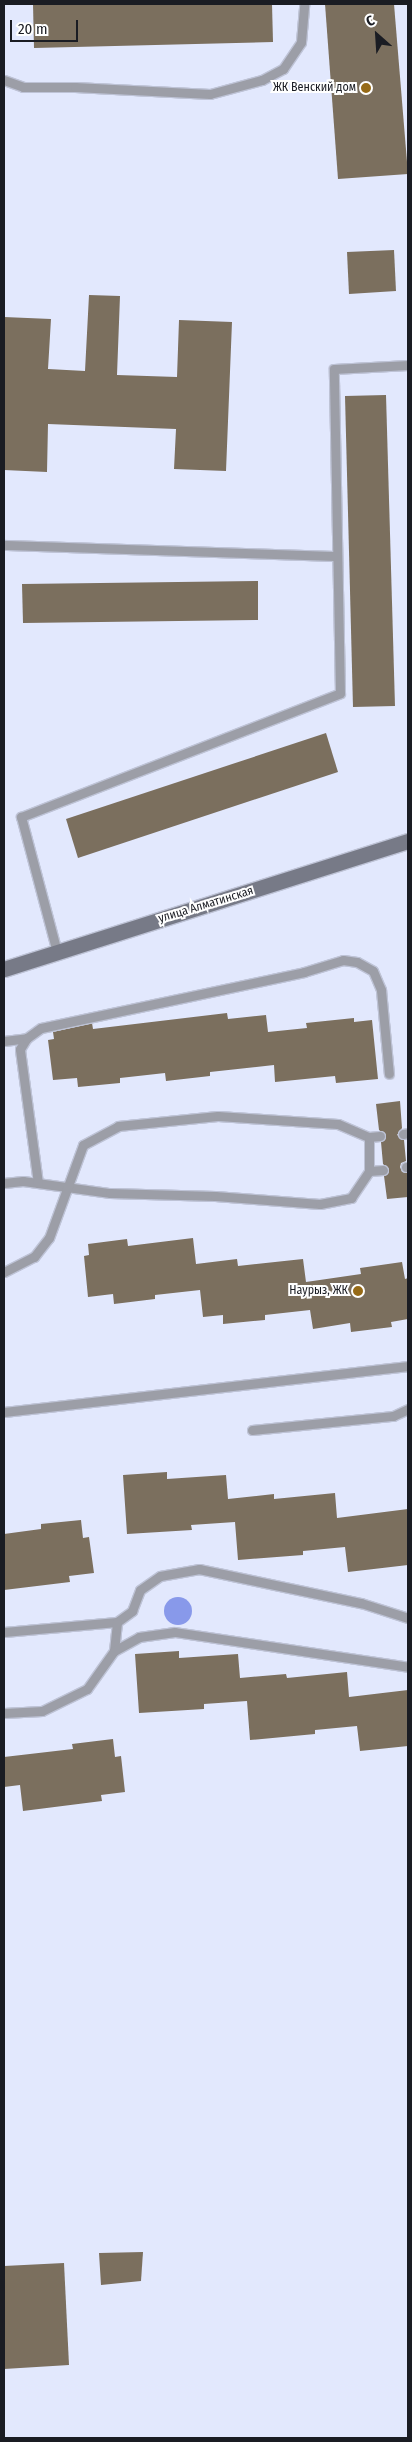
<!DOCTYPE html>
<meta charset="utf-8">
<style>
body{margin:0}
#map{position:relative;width:412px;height:2442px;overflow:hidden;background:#e2e8fd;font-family:"Fira Sans Condensed",sans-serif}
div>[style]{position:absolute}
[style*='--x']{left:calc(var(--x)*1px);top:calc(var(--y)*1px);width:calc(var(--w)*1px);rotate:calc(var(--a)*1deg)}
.water>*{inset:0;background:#8899ea}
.round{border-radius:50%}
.building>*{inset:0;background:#7b6f5e}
.roads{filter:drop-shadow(1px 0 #bec3d6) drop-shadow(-1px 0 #bec3d6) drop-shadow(0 1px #bec3d6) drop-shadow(0 -1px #bec3d6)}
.lane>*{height:9px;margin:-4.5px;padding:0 4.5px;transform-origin:4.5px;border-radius:4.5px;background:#9c9ea7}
.secondary>*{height:15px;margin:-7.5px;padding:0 7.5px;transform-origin:7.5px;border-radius:7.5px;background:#777a87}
.dots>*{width:14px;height:14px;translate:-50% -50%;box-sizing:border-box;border:2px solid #fff;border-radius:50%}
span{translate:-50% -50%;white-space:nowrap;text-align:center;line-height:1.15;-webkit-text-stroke:4px #fff;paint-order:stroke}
.poi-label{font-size:12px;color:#1a1c23}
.right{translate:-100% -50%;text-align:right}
.street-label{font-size:12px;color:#1a1c23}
.frame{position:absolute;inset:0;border:5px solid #1a1c23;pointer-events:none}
.north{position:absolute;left:352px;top:10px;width:50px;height:50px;-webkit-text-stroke:4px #fff;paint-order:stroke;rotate:334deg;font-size:14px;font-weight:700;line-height:20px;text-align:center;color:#1a1c23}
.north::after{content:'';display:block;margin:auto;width:18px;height:22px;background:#1a1c23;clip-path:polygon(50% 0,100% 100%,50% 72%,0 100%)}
.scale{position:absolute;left:10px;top:20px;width:68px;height:22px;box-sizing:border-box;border:2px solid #1a1c23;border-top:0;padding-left:6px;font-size:15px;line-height:18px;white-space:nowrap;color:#1a1c23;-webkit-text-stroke:4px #fff;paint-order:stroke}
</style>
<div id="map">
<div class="water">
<i class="round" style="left:164px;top:1597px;width:28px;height:28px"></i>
</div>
<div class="building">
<i style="clip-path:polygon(33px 4px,272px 4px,273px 42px,34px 48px)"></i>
<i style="clip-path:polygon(325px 4px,394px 4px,408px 174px,338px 179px)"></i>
<i style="clip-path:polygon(394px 250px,396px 291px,349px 294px,347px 252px)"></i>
<i style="clip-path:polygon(89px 295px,120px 296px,117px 375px,177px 377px,179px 320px,232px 322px,226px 471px,174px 469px,176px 429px,48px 424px,47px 472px,4px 470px,4px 317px,51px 319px,48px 369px,85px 371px)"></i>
<i style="clip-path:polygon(386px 395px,395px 706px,353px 707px,345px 396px)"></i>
<i style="clip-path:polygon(258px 581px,258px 620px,23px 623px,22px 584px)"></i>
<i style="clip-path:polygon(326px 733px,338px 772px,78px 858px,66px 819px)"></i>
<i style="clip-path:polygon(227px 1013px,228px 1019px,266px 1015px,268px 1032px,307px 1028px,306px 1023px,354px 1018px,354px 1022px,372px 1020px,378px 1079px,336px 1083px,335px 1076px,275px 1082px,274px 1065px,210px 1072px,210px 1076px,166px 1081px,165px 1073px,120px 1078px,120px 1083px,78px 1087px,77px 1078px,53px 1080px,48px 1040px,54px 1039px,53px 1032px,92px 1023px,93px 1029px)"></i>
<i style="clip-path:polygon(400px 1101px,402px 1128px,397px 1135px,404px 1140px,406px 1161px,401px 1163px,400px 1167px,402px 1172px,407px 1173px,408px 1197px,387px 1199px,384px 1176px,389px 1169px,383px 1164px,381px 1142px,385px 1139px,386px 1135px,379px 1130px,376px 1104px)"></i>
<i style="clip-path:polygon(193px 1238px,196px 1264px,237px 1259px,238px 1266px,303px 1259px,306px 1282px,361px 1274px,360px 1268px,402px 1262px,405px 1279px,408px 1278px,408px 1319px,391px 1322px,392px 1327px,351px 1332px,350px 1323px,313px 1329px,310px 1310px,265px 1315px,265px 1320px,223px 1324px,223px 1315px,203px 1317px,200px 1290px,155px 1295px,155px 1299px,114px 1304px,113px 1294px,88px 1297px,84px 1256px,89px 1255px,88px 1244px,127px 1239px,128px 1246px)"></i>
<i style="clip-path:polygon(167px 1472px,167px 1479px,226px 1475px,228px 1499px,274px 1494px,274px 1499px,335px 1493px,337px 1518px,408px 1509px,408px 1565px,348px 1572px,345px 1547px,303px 1551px,303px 1555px,238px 1560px,235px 1522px,191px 1525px,192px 1530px,127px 1534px,123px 1475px)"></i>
<i style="clip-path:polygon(81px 1520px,83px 1538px,89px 1537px,94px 1573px,69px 1576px,70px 1582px,4px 1590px,4px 1534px,41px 1529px,41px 1524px)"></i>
<i style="clip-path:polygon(179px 1651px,179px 1658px,238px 1654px,240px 1678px,286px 1674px,287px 1678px,347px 1672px,349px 1697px,408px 1690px,408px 1746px,360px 1751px,357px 1726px,315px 1730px,315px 1734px,250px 1740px,247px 1701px,204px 1704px,204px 1709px,139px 1713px,135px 1654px)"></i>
<i style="clip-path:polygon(113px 1739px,115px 1757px,121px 1756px,125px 1792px,101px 1795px,102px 1801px,23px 1811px,20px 1785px,4px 1787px,4px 1757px,73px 1749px,72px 1744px)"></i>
<i style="clip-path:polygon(143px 2252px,141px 2281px,101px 2285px,99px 2253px)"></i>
<i style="clip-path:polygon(64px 2263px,69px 2365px,4px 2369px,4px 2266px)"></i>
</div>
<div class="roads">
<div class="lane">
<i style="--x:4;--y:80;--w:20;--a:20"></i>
<i style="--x:23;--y:87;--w:52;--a:0"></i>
<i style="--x:75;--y:87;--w:135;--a:3"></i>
<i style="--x:210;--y:94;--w:54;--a:-15.1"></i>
<i style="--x:262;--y:80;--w:24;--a:-28"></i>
<i style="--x:283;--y:69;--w:32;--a:-56"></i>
<i style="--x:301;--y:42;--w:38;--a:-85"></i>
<i style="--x:4;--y:545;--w:333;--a:1.9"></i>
<i style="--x:57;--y:952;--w:140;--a:-104.9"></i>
<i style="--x:21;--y:817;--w:342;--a:-21.2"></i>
<i style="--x:340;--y:693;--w:324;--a:-91.1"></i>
<i style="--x:334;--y:369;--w:74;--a:-3.1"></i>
<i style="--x:4;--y:1041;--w:23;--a:-7"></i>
<i style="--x:403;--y:1134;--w:5;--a:-11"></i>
<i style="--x:406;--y:1167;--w:2;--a:0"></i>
<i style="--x:369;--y:1171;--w:14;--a:-4"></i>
<i style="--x:4;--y:1183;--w:19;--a:-6"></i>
<i style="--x:23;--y:1181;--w:88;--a:7.9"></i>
<i style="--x:110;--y:1193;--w:105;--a:1.6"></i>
<i style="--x:215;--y:1196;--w:105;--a:4.4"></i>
<i style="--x:320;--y:1204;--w:32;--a:-11"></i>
<i style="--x:351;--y:1198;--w:32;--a:-56"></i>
<i style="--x:369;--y:1171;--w:34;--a:-90"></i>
<i style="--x:38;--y:1183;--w:135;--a:-97.7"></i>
<i style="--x:20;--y:1049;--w:13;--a:-58"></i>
<i style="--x:27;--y:1038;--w:17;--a:-36"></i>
<i style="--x:41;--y:1028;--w:269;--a:-12"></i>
<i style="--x:304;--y:972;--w:41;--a:-17.1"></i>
<i style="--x:343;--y:960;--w:14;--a:8"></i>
<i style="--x:357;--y:962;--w:18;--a:29"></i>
<i style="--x:373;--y:971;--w:21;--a:67"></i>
<i style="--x:381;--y:990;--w:84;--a:84.6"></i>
<i style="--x:4;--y:1272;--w:34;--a:-27"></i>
<i style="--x:34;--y:1257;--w:24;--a:-52"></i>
<i style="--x:49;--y:1238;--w:99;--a:-69.9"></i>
<i style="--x:83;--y:1145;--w:40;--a:-28"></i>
<i style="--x:118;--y:1126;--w:100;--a:-5.7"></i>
<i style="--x:218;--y:1116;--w:120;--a:3.8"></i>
<i style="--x:338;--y:1124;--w:34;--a:23"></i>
<i style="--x:369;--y:1137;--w:11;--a:-5"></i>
<i style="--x:4;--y:1412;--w:407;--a:-6.5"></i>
<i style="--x:252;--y:1430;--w:142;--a:-5.7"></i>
<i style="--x:393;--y:1416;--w:17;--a:-25"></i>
<i style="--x:4;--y:1632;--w:113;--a:-5.1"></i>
<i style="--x:117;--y:1622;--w:19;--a:-36"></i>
<i style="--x:132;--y:1611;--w:22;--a:-69"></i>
<i style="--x:140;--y:1590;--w:24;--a:-35"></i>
<i style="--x:160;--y:1576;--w:40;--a:-10"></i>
<i style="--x:199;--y:1569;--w:166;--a:11.9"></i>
<i style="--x:361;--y:1603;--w:49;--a:17.7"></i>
<i style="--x:114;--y:1651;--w:29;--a:-84"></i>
<i style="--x:4;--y:1713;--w:38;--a:-3"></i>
<i style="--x:42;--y:1711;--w:50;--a:-26.1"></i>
<i style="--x:87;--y:1689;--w:47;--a:-54.6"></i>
<i style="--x:114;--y:1651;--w:29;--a:-29"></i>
<i style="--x:139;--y:1637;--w:36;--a:-8"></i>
<i style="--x:175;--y:1632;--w:236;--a:8.5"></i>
</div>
<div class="secondary">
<i style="--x:4;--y:969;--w:424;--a:-17.6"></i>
</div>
</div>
<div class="dots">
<i style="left:366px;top:88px;background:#966a17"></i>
<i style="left:358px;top:1291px;background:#966a17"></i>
</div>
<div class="poi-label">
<span class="right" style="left:356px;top:88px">ЖК Венский дом</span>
<span class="right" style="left:348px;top:1291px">Наурыз, ЖК</span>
</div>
<div class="street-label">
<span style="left:206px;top:905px;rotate:-17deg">улица Алматинская</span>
</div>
<div class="frame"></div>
<div class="north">С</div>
<div class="scale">20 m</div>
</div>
